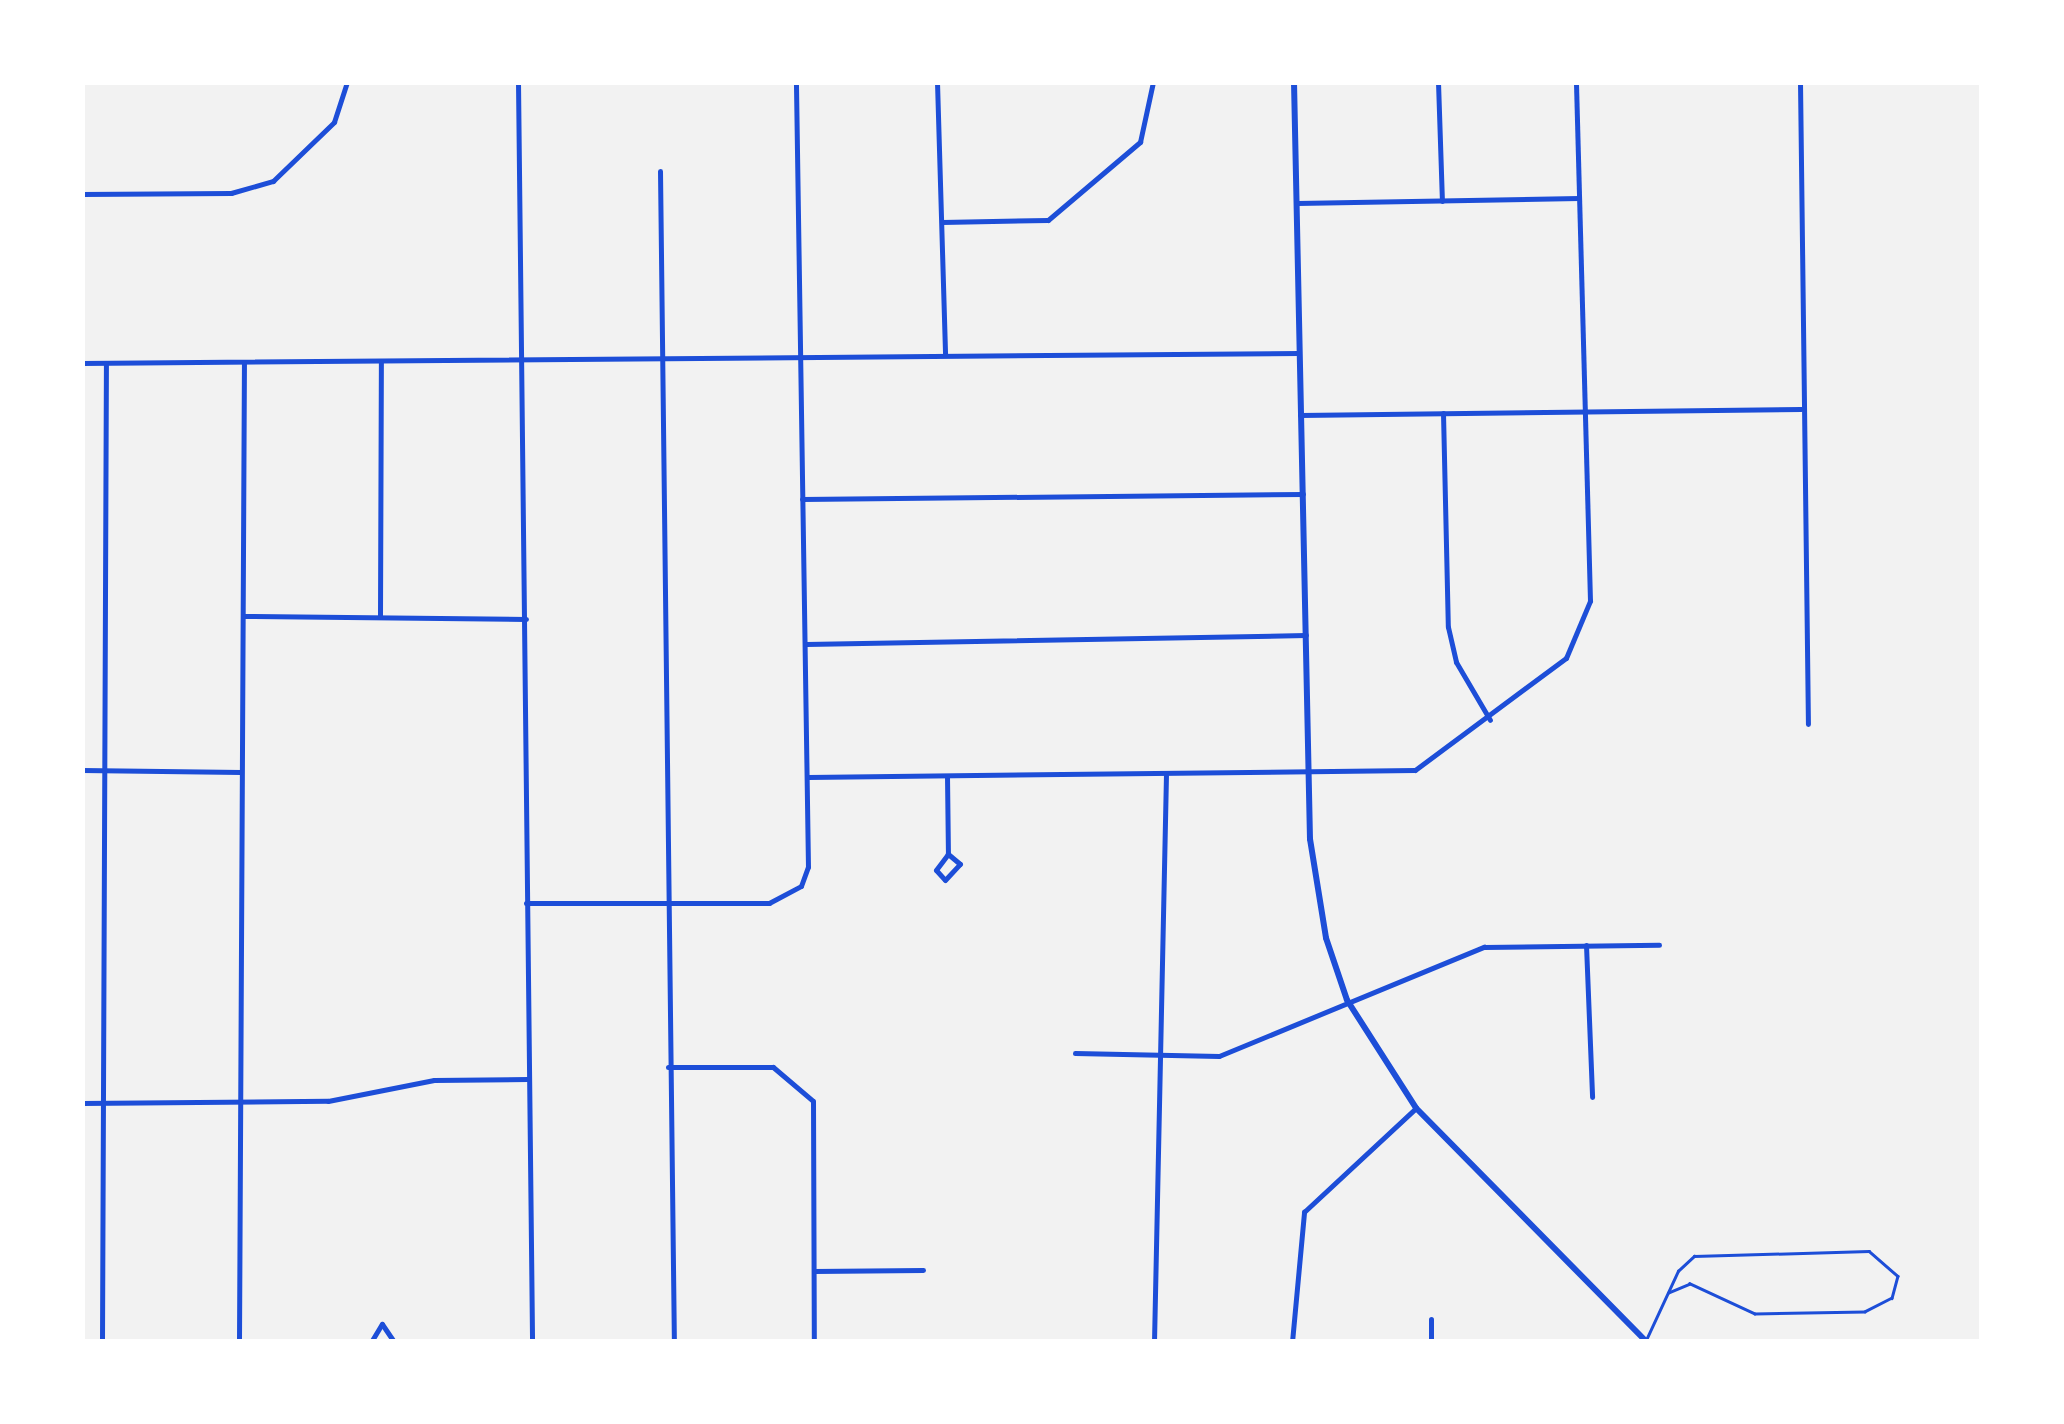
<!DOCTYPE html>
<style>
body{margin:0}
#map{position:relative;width:2064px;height:1424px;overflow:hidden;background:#f2f2f2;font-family:"Fira Sans Condensed",sans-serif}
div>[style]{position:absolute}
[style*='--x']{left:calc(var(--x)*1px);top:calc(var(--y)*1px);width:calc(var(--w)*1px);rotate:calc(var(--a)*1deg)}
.service>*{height:2.5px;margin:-1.25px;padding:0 1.25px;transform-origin:1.25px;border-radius:1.25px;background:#1d4ed8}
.minor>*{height:5px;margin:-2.5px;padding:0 2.5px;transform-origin:2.5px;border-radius:2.5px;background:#1d4ed8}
.tertiary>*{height:6px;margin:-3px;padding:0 3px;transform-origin:3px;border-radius:3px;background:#1d4ed8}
span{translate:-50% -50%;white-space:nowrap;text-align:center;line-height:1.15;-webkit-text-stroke:10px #fff;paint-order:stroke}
.frame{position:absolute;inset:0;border:85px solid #fff;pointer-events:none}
</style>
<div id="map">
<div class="service">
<i style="--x:1646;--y:1340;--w:76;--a:-65.1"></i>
<i style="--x:1678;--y:1271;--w:22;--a:-43"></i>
<i style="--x:1694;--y:1256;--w:175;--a:-1.6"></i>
<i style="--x:1869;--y:1251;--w:38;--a:41"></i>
<i style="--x:1898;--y:1276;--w:23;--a:105"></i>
<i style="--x:1892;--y:1298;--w:30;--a:153"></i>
<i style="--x:1865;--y:1312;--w:110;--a:179"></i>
<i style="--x:1755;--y:1314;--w:72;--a:-155.2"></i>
<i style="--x:1690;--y:1284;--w:23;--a:157"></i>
</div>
<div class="minor">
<i style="--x:518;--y:82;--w:1260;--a:89.36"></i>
<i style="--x:937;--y:82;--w:273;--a:88.3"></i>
<i style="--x:1438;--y:82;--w:119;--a:88.1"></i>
<i style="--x:1800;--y:82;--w:642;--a:89.29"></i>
<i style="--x:660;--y:171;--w:1171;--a:89.32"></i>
<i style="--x:82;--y:194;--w:149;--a:-0.4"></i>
<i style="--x:231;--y:193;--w:44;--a:-15.9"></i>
<i style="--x:273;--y:181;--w:85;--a:-44"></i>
<i style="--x:334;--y:122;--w:42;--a:-72"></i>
<i style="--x:1297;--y:203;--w:282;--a:-1"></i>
<i style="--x:942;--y:222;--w:106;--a:-1.1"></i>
<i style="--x:1048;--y:220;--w:121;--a:-40.3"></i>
<i style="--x:1140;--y:142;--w:61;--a:-77.8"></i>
<i style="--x:82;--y:363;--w:1217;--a:-0.47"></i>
<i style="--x:1443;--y:413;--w:214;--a:88.7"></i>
<i style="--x:1448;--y:627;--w:36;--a:77"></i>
<i style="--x:1456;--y:662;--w:67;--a:59.6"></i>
<i style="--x:1300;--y:415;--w:501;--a:-0.69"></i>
<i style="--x:802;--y:499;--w:501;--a:-0.57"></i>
<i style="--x:244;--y:616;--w:282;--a:0.6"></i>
<i style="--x:380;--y:617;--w:255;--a:-89.8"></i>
<i style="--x:806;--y:644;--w:500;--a:-1.03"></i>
<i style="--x:82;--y:770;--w:159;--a:0.7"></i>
<i style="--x:947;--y:776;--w:78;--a:89.3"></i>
<i style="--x:948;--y:854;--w:20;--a:127"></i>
<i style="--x:936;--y:870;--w:13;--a:48"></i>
<i style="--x:945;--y:880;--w:22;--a:-47"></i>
<i style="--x:960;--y:864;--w:16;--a:-140"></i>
<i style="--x:808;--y:777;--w:607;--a:-0.66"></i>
<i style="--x:1415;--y:770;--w:188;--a:-36.6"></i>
<i style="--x:1566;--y:658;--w:62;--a:-67.2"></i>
<i style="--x:1590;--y:601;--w:519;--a:-91.55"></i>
<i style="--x:526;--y:903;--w:243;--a:0"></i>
<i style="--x:769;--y:903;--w:36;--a:-28"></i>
<i style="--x:801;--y:886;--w:20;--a:-70"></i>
<i style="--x:808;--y:867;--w:785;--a:-90.88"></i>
<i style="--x:1586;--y:945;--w:152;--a:87.7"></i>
<i style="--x:1075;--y:1053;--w:144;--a:1.2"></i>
<i style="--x:1219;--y:1056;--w:287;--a:-22.4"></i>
<i style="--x:1484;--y:947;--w:175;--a:-0.7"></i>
<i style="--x:668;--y:1067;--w:105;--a:0"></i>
<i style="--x:773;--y:1067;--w:52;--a:40.4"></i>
<i style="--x:813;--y:1101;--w:241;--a:89.8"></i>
<i style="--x:82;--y:1103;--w:246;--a:-0.5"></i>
<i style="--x:328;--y:1101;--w:108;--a:-11.2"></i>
<i style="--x:434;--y:1080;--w:94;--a:-0.6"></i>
<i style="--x:814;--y:1271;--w:109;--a:-0.5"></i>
<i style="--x:102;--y:1342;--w:979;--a:-89.77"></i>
<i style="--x:239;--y:1342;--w:979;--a:-89.71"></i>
<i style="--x:371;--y:1342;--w:21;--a:-59"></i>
<i style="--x:382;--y:1324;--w:22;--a:56"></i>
<i style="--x:1154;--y:1342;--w:567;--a:-88.79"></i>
<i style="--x:1292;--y:1342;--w:131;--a:-84.7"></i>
<i style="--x:1304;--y:1212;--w:153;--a:-42.9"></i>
<i style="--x:1431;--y:1342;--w:23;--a:-90"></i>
</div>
<div class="tertiary">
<i style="--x:1294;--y:82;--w:757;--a:88.79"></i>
<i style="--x:1310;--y:839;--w:100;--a:80.8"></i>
<i style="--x:1326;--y:938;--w:65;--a:71.3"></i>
<i style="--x:1347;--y:1000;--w:128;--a:57.4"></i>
<i style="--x:1416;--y:1108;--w:329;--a:45.4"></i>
</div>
<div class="frame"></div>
</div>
